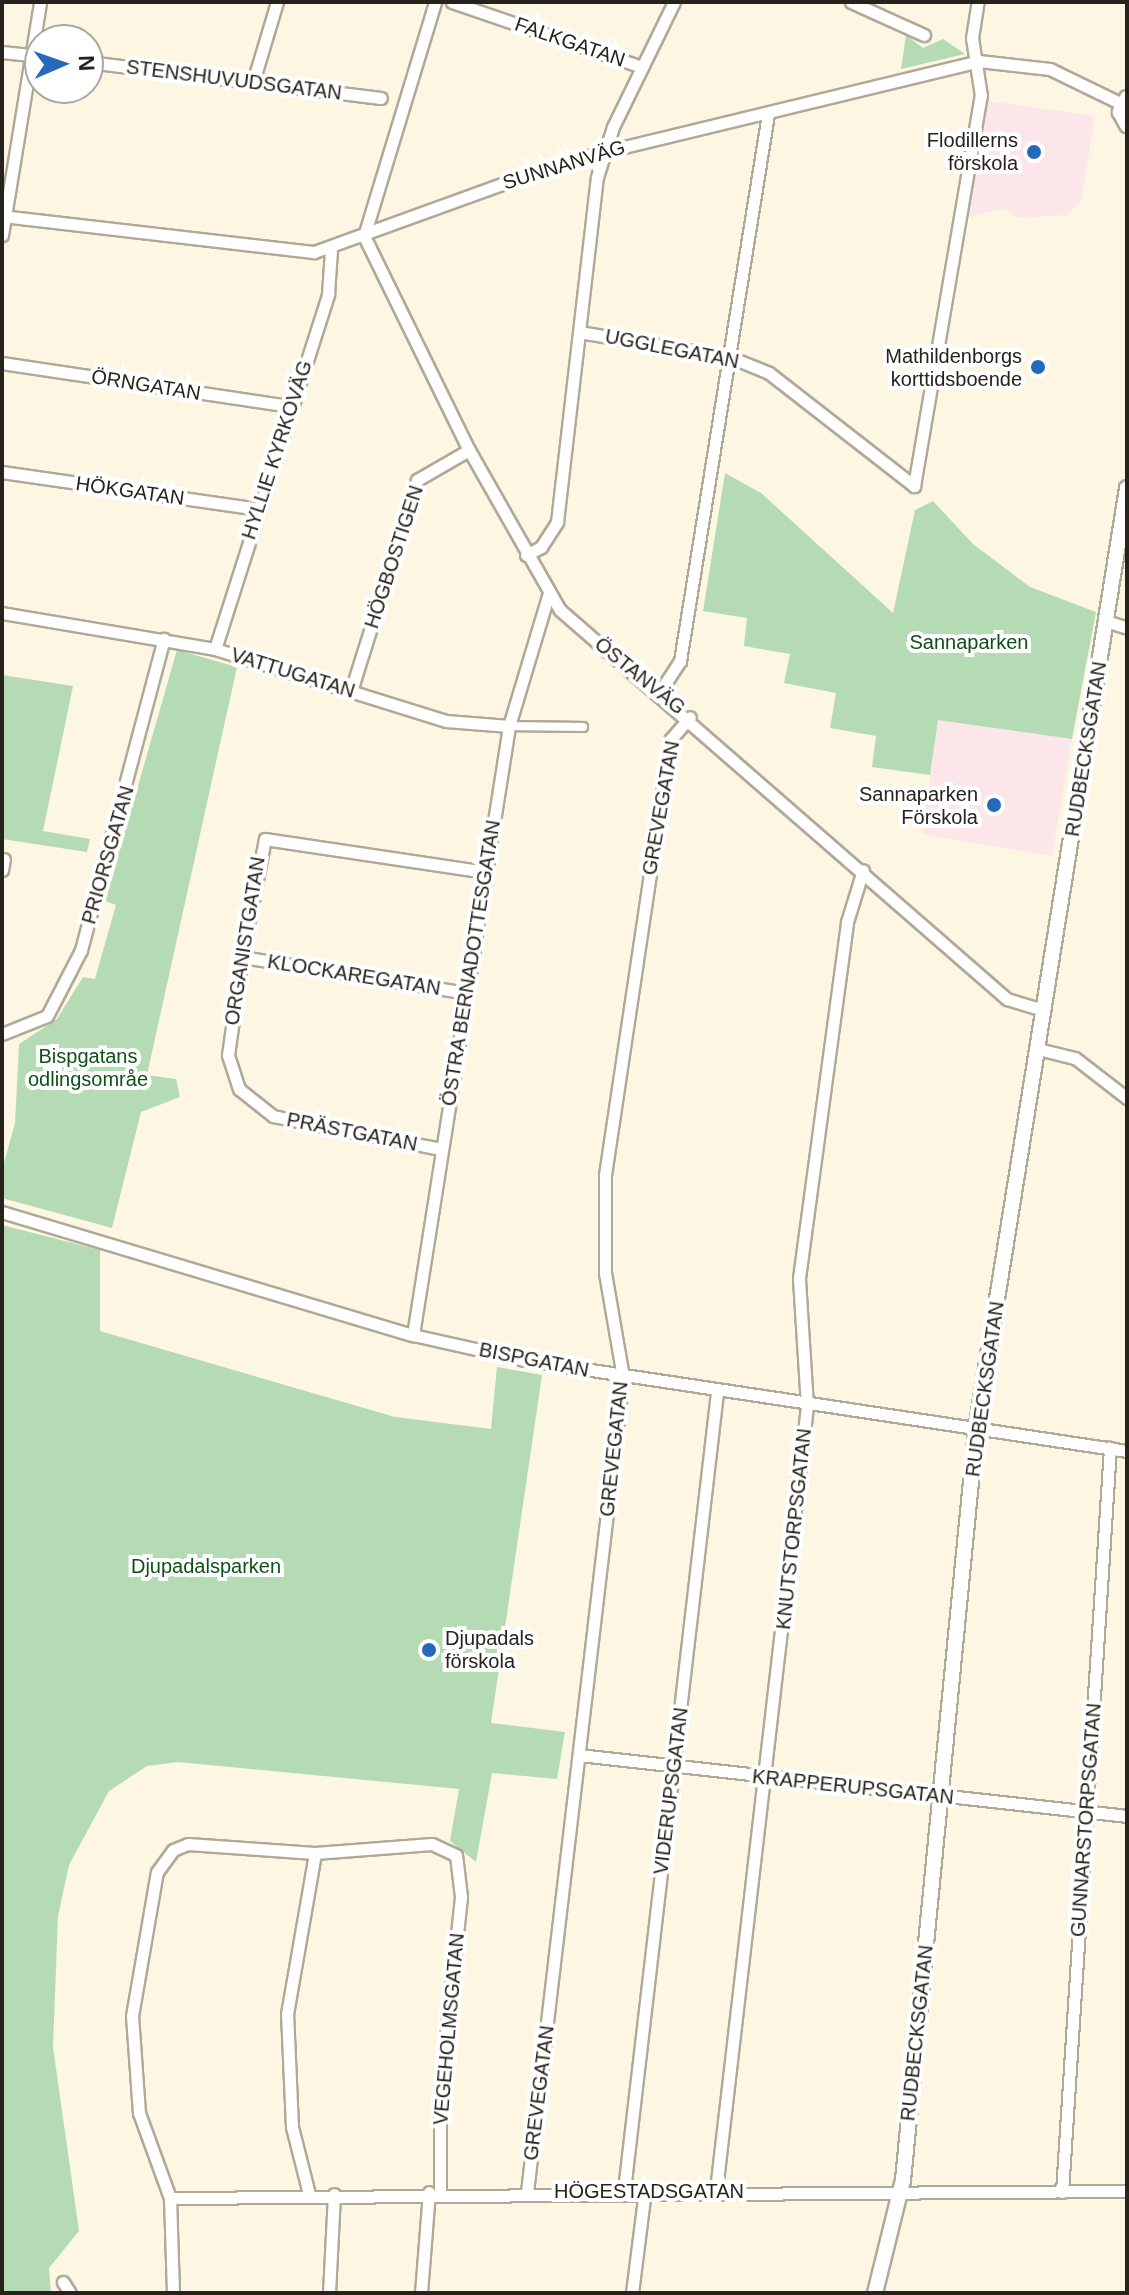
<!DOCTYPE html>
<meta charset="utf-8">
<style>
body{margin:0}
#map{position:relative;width:1129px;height:2295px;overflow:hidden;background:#fdf6e3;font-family:Arial,sans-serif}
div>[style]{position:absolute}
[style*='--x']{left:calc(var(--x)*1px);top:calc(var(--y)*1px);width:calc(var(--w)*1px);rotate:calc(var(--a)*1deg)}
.education>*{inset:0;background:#fce6e9}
.green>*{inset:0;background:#b5dbb5}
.roads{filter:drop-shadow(2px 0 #afa997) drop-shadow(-2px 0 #afa997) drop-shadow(0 2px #afa997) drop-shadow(0 -2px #afa997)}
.pedestrian>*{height:8px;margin:-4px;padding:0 4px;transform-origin:4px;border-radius:4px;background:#fff}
.minor>*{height:11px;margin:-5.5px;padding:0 5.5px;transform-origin:5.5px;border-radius:5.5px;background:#fff}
.tertiary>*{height:14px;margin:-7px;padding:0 7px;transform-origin:7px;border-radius:7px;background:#fff}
.dots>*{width:22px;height:22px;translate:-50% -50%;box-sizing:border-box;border:4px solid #fff;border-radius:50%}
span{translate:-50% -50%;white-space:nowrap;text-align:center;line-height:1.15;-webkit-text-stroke:8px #fff;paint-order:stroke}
.street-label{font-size:20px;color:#25231c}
.poi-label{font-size:20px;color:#25231c}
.right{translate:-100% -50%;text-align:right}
.left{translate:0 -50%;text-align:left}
.park-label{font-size:20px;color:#0e5017}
.frame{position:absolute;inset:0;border:4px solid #25231c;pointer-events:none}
.north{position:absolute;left:24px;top:24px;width:80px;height:80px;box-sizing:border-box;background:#fff;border:2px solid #a8a7a4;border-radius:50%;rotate:88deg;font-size:22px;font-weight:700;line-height:32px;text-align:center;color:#25231c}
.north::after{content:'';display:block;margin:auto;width:28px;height:36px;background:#2469ba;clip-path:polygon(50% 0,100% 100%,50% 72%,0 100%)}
</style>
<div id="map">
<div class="education">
<i style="clip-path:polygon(988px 101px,1095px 116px,1081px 202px,1067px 215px,1018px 218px,1005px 208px,968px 217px)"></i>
<i style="clip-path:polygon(938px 719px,1072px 739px,1052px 856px,922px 834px)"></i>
</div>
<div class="green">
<i style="clip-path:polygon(906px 35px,923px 48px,943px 39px,965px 54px,901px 69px)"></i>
<i style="clip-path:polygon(725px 473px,761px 493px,893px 613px,915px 510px,933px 501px,973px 544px,1030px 587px,1096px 612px,1072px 739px,938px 720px,930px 775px,872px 767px,876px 736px,830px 728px,836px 693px,784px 683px,790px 654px,744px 646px,747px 618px,703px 611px)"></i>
<i style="clip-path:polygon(177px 650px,237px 667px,147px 1075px,176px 1079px,180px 1097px,141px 1112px,112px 1228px,2px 1198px,2px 1170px,15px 1123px,19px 1044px,57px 1019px,83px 977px,95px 979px,116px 905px,105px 901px)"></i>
<i style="clip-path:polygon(2px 675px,73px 686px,43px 831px,90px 839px,87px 852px,2px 839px)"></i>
<i style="clip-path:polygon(2px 1225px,100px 1250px,100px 1331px,395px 1417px,491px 1429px,497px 1367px,542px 1375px,491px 1723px,565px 1732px,557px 1779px,492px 1773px,476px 1862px,450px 1841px,459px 1789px,178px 1762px,147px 1766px,109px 1791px,69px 1865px,58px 1916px,53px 2047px,79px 2231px,49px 2268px,51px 2293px,2px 2293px)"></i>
</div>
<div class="roads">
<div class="pedestrian">
<i style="--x:509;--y:726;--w:74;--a:0.8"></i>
</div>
<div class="minor">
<i style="--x:452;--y:2;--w:201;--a:18.9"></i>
<i style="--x:851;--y:2;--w:80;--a:24.3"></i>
<i style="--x:2;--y:52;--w:38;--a:6"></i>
<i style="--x:88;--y:62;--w:295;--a:7"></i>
<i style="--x:253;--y:82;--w:84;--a:-73.3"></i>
<i style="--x:2;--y:216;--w:314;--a:6.6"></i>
<i style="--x:314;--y:252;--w:264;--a:-19.9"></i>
<i style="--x:562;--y:162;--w:429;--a:-13.6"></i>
<i style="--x:979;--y:61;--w:71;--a:6.4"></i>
<i style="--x:1050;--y:69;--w:80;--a:25.9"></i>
<i style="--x:2;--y:235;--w:236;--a:-80.7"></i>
<i style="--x:364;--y:236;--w:238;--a:63.9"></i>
<i style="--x:469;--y:450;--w:184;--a:60.4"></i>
<i style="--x:560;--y:610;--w:593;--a:41.03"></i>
<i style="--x:1007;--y:999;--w:39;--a:17"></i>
<i style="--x:364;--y:236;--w:245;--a:-73.1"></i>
<i style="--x:579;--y:332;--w:153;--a:9.4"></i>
<i style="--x:730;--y:357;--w:42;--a:22.3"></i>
<i style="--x:769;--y:373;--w:184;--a:37.9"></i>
<i style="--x:914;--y:486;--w:396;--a:-80.3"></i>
<i style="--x:981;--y:96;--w:59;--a:-98.8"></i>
<i style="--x:972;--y:38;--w:36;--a:-81"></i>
<i style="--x:2;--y:363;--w:291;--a:8.5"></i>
<i style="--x:2;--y:472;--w:259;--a:8.2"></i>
<i style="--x:526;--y:555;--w:17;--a:-28"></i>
<i style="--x:541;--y:547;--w:30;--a:-57"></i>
<i style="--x:557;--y:522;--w:347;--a:-83.4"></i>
<i style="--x:597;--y:177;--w:52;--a:-72.3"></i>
<i style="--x:613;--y:127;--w:139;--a:-64"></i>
<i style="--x:2;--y:613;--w:216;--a:9.6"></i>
<i style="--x:215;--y:649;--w:242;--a:17.3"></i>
<i style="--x:446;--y:721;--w:63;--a:4.5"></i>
<i style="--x:1106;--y:621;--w:22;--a:18"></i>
<i style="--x:215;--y:649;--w:373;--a:-72.3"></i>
<i style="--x:328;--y:294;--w:44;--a:-86.1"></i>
<i style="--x:351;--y:691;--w:221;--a:-72.6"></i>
<i style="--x:417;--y:480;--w:60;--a:-30"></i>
<i style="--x:659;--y:693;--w:38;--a:-57"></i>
<i style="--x:680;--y:661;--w:554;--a:-80.86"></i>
<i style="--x:2;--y:870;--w:11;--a:-80"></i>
<i style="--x:242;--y:957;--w:228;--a:9.1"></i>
<i style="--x:2;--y:1034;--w:48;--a:-21.8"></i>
<i style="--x:47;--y:1016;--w:74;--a:-62.7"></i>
<i style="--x:81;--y:950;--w:322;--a:-75.1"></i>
<i style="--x:1038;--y:1049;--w:38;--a:14"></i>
<i style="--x:1075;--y:1058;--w:66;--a:37.6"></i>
<i style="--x:441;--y:1149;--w:171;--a:-168.9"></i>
<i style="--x:273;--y:1116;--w:43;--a:-141.5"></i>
<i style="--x:239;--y:1089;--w:36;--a:-108"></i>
<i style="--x:228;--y:1055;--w:99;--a:-81.9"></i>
<i style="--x:242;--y:957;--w:120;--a:-79"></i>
<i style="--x:265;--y:839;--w:223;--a:8.5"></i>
<i style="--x:2;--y:1212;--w:429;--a:16.7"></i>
<i style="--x:413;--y:1335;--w:115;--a:12.6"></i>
<i style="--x:525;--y:1360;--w:609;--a:8.6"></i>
<i style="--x:413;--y:1335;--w:617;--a:-81.04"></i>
<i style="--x:509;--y:726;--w:136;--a:-73.3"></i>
<i style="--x:579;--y:1755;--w:551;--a:6.35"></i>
<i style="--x:624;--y:2190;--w:803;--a:-83.35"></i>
<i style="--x:716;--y:2190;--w:789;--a:-83.38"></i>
<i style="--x:807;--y:1406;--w:128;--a:-93.6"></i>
<i style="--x:799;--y:1278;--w:359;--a:-82.3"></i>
<i style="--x:847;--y:922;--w:54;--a:-72.9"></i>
<i style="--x:527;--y:2192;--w:821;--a:-83.28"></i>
<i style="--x:623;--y:1377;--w:106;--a:-99.8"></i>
<i style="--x:605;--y:1273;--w:98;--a:-90"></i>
<i style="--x:605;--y:1175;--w:440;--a:-81.5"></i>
<i style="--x:670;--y:740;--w:30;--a:-49"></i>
<i style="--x:1062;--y:2192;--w:746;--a:-86.31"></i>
<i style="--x:309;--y:2194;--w:69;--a:-104.2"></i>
<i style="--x:292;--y:2127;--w:113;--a:-92.5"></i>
<i style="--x:287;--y:2014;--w:163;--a:-80.1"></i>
<i style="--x:170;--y:2198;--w:957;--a:-0.42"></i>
<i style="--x:63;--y:2282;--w:13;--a:58"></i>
<i style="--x:173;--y:2293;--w:95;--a:-91.8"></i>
<i style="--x:170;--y:2198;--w:90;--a:-110"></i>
<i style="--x:139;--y:2113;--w:97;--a:-94.1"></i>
<i style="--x:132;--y:2016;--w:146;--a:-80.2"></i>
<i style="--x:157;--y:1872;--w:27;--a:-54"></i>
<i style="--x:173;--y:1850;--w:16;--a:-22"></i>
<i style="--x:188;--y:1844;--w:127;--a:4.1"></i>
<i style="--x:315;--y:1853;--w:117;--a:-4.4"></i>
<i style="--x:432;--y:1844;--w:26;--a:25"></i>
<i style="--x:456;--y:1855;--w:42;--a:83.2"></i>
<i style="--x:461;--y:1897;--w:194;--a:96.2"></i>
<i style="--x:440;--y:2090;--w:102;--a:90"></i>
<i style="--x:329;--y:2293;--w:99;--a:-87.1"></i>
<i style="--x:421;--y:2293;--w:101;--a:-85.5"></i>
<i style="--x:632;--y:2293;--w:104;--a:-82.8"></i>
</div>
<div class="tertiary">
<i style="--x:1127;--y:98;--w:16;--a:117"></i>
<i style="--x:1120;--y:112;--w:15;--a:62"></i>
<i style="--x:875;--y:2293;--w:116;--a:-76.1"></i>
<i style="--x:903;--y:2180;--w:754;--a:-84.44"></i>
<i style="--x:976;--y:1430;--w:954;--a:-80.89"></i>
</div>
</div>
<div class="dots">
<i style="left:1034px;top:152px;background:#2469ba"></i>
<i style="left:1038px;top:367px;background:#2469ba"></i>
<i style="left:994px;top:805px;background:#2469ba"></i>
<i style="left:429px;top:1650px;background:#2469ba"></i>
</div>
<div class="street-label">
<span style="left:570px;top:42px;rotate:19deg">FALKGATAN</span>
<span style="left:234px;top:80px;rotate:7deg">STENSHUVUDSGATAN</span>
<span style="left:564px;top:165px;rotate:-17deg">SUNNANVÄG</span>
<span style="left:672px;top:349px;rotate:11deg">UGGLEGATAN</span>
<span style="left:146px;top:385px;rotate:9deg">ÖRNGATAN</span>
<span style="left:277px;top:450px;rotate:-72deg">HYLLIE KYRKOVÄG</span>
<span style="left:130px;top:491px;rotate:8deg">HÖKGATAN</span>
<span style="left:394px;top:557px;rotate:-72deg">HÖGBOSTIGEN</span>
<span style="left:293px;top:673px;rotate:17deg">VATTUGATAN</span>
<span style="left:640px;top:676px;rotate:39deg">ÖSTANVÄG</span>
<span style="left:1086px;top:749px;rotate:-81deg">RUDBECKSGATAN</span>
<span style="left:661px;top:808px;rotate:-80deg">GREVEGATAN</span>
<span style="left:108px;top:855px;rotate:-74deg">PRIORSGATAN</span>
<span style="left:245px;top:941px;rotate:-81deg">ORGANISTGATAN</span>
<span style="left:471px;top:963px;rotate:-81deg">ÖSTRA BERNADOTTESGATAN</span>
<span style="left:354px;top:975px;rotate:9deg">KLOCKAREGATAN</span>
<span style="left:352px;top:1132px;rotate:11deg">PRÄSTGATAN</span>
<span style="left:534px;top:1360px;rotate:11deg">BISPGATAN</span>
<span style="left:985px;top:1389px;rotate:-82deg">RUDBECKSGATAN</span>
<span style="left:614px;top:1449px;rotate:-84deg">GREVEGATAN</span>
<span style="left:794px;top:1529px;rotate:-84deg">KNUTSTORPSGATAN</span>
<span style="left:853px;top:1787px;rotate:6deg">KRAPPERUPSGATAN</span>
<span style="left:671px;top:1791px;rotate:-83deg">VIDERUPSGATAN</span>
<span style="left:1086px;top:1820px;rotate:-86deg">GUNNARSTORPSGATAN</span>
<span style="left:449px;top:2029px;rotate:-85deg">VEGEHOLMSGATAN</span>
<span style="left:917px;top:2033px;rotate:-84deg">RUDBECKSGATAN</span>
<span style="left:539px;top:2093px;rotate:-83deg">GREVEGATAN</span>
<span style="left:649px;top:2191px">HÖGESTADSGATAN</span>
</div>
<div class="poi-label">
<span class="right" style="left:1018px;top:152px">Flodillerns<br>förskola</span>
<span class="right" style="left:1022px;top:368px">Mathildenborgs<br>korttidsboende</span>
<span class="right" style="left:978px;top:806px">Sannaparken<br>Förskola</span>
<span class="left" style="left:445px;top:1650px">Djupadals<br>förskola</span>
</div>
<div class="park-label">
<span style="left:969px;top:642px">Sannaparken</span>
<span style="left:88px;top:1068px">Bispgatans<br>odlingsområe</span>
<span style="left:206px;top:1566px">Djupadalsparken</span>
</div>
<div class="frame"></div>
<div class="north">N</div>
</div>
